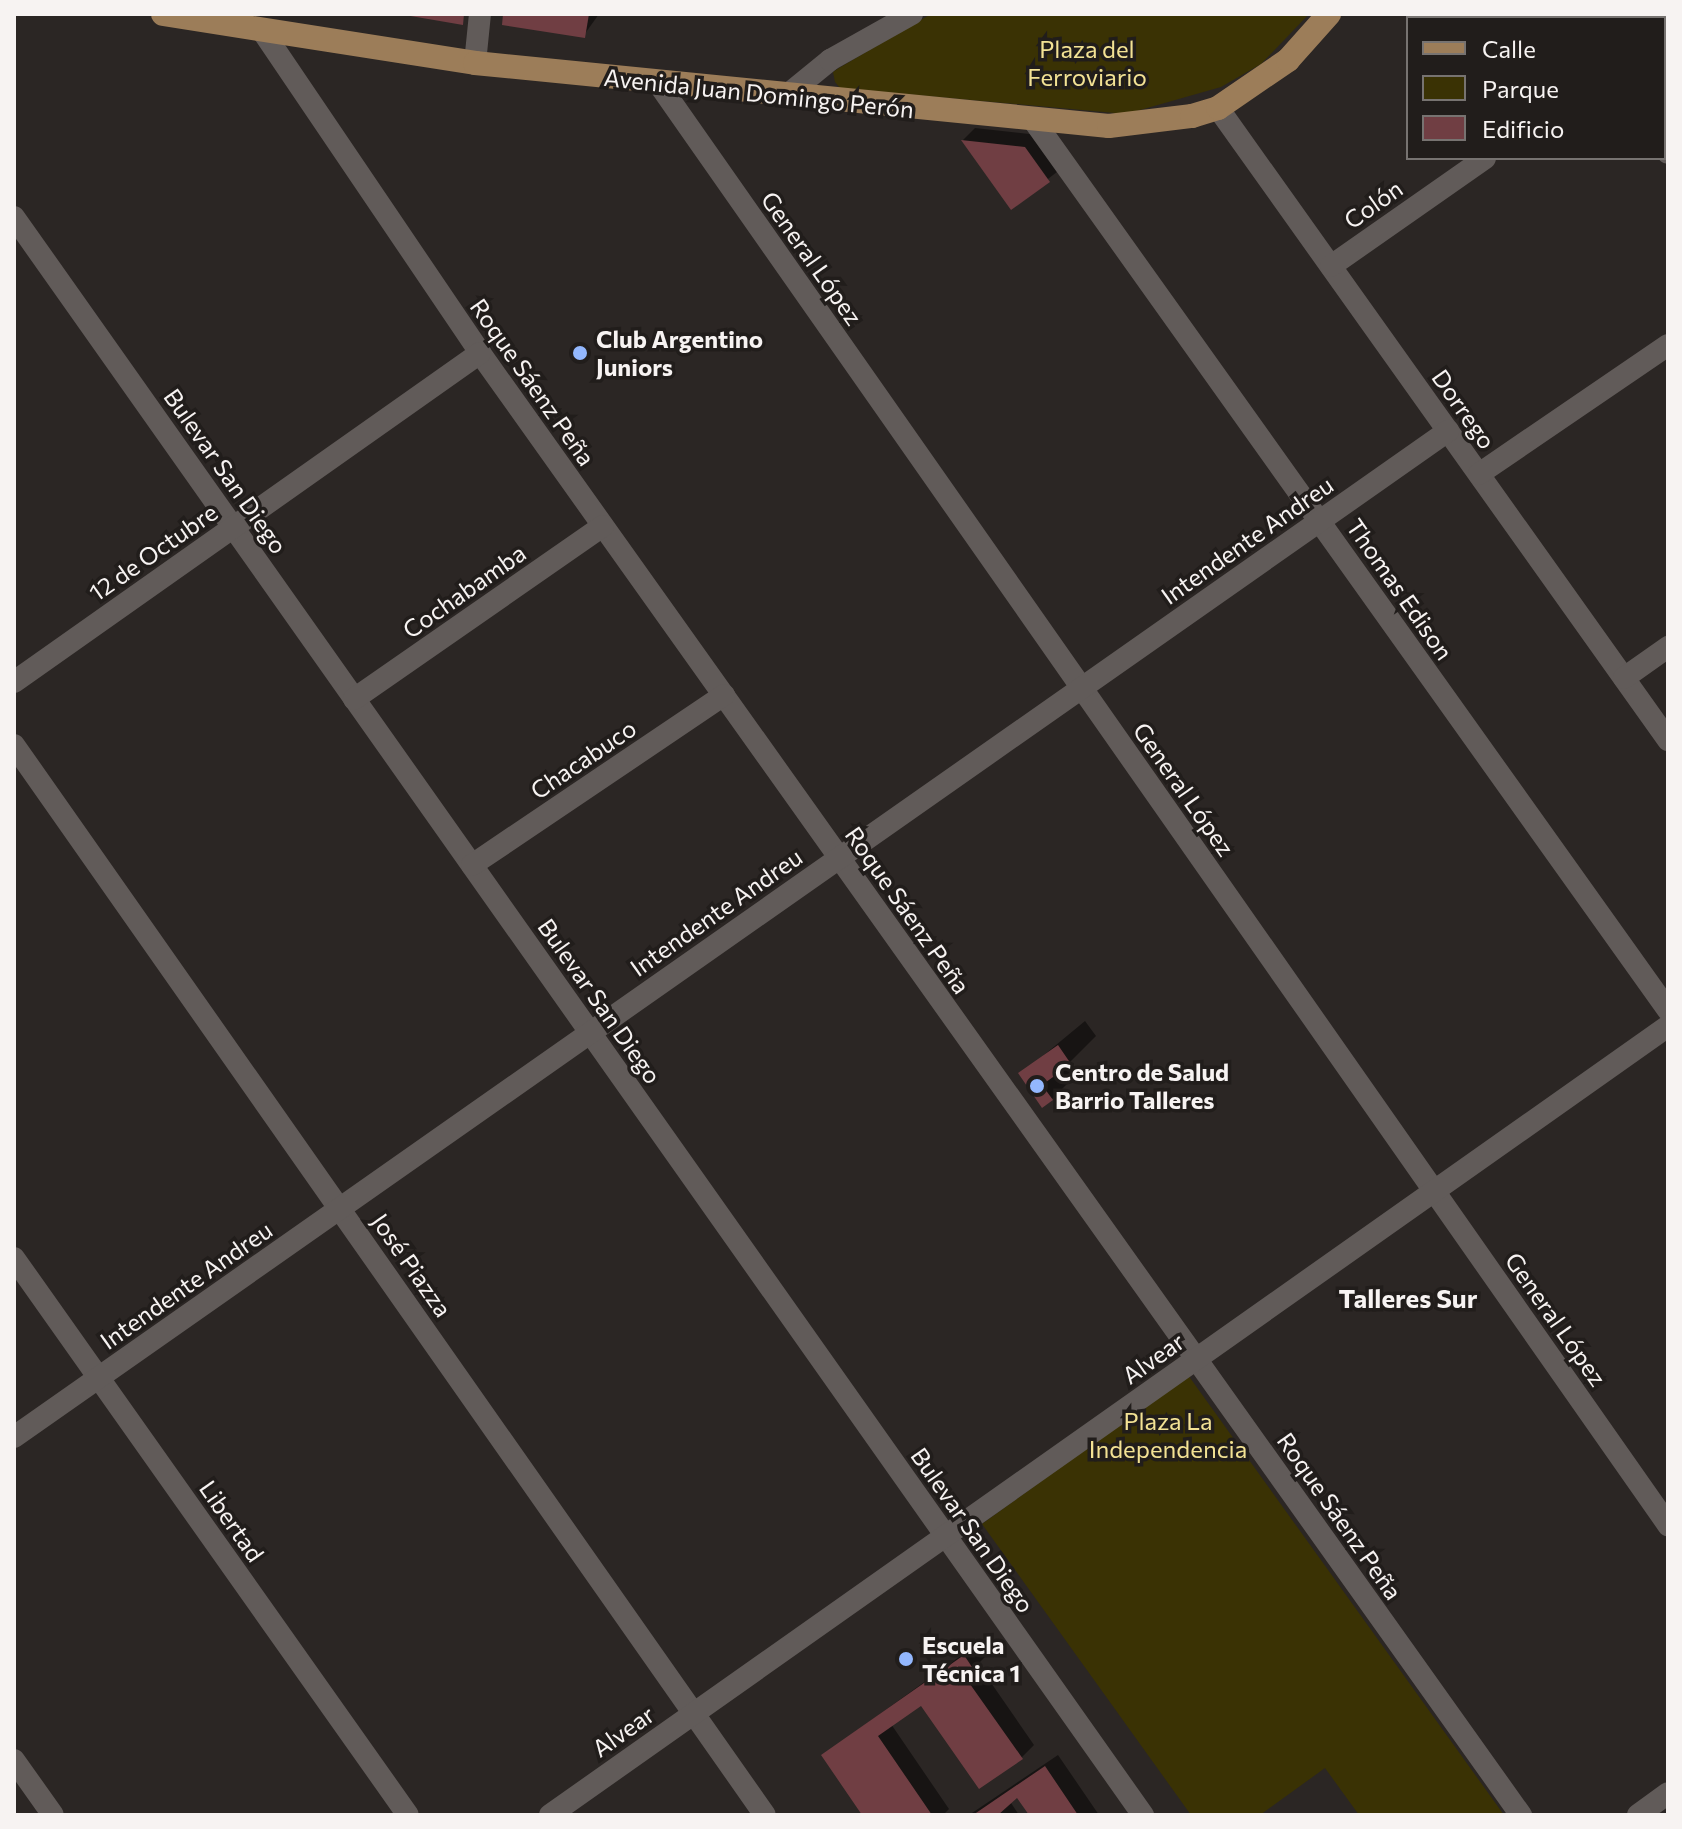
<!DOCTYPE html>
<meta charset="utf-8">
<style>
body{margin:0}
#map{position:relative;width:1682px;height:1829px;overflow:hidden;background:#2b2624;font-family:Commissioner,sans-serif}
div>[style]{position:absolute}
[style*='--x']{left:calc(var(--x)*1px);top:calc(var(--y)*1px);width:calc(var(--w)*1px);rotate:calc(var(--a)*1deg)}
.green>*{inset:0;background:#3a3204}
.shadow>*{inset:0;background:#0007}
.building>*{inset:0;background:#703e43}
.minor>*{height:22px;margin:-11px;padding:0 11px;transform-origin:11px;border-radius:11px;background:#615b59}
.major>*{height:24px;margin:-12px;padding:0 12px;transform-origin:12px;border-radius:12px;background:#9c7d59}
.dots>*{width:22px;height:22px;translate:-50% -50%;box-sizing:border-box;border:4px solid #211d1b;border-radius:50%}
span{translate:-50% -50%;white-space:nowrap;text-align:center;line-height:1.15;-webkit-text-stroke:7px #211d1b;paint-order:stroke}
.park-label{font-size:24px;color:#f3e294}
.street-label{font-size:24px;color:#f7f3f2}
.poi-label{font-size:24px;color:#f7f3f2;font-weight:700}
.left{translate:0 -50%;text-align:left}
.neighbourhood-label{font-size:26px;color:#f7f3f2;font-weight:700}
.frame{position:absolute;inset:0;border:16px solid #f7f3f2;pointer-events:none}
.legend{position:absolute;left:1406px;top:16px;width:260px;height:144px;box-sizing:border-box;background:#211d1b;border:2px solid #777371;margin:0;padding:10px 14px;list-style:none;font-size:24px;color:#f7f3f2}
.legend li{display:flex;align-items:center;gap:16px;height:40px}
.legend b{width:40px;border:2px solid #777371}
</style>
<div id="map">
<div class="green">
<i style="clip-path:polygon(931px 14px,1309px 14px,1261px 64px,1221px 87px,1126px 114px,840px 88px,835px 82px,833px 72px,839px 68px)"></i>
<i style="clip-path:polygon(1188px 1375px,1504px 1815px,1359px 1815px,1325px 1768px,1260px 1815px,1191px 1815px,982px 1524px)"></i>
</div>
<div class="shadow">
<i style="clip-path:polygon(505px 14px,599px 14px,584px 35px)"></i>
<i style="clip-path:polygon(975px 128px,1038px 135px,1062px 168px,1011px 208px,963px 140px)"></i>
<i style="clip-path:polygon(1085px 1021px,1096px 1036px,1070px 1062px,1078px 1073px,1052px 1099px,1021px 1074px)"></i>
<i style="clip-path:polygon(977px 1644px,986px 1656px,978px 1664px,1034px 1745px,1021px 1758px,922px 1703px,891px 1724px,949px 1809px,943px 1815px,865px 1815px,823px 1755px)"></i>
<i style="clip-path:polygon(1058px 1755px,1099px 1815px,1031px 1815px,1018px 1795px,1009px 1800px,1019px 1815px,969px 1815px)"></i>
</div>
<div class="building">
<i style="clip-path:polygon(399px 14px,464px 14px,463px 25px)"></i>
<i style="clip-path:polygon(503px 14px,589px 14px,585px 38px,502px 25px)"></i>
<i style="clip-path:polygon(961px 140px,1025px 147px,1050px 182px,1011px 210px)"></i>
<i style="clip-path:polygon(1058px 1045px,1071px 1064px,1042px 1085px,1053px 1100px,1042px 1108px,1018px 1073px)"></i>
<i style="clip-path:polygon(964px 1655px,974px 1670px,965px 1677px,1023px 1759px,979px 1789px,921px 1706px,878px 1736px,932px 1815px,862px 1815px,821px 1755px)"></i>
<i style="clip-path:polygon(1045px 1766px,1078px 1815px,1029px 1815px,1017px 1798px,998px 1815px,973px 1815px)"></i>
</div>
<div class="minor">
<i style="--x:1570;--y:14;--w:5;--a:53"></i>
<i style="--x:261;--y:29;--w:391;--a:55.9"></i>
<i style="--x:480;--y:353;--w:1795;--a:54.55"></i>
<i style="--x:1664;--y:33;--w:5;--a:-37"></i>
<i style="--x:475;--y:63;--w:49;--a:-84.2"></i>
<i style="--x:658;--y:83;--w:1761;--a:54.99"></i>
<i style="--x:786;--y:96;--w:57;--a:-39.3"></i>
<i style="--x:830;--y:60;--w:94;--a:-29.3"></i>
<i style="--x:1218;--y:108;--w:776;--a:54.55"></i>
<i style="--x:1034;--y:121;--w:1092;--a:54.51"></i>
<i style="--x:1664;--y:147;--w:7;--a:56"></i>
<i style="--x:14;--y:217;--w:1957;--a:54.76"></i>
<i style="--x:1331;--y:266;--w:188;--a:-35"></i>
<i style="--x:1479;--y:474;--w:229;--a:-34.3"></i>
<i style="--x:1624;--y:678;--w:54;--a:-35.2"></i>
<i style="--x:14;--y:682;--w:570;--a:-35.22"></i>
<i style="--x:354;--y:699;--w:303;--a:-34.8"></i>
<i style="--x:14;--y:745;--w:1307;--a:54.94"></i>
<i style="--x:472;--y:865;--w:304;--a:-34"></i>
<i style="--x:14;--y:1258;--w:682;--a:54.73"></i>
<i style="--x:14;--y:1437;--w:1752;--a:-35.05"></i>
<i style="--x:14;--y:1760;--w:67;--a:54.7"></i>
<i style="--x:550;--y:1815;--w:1368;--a:-35.21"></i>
<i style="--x:1638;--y:1815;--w:37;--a:-36"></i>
</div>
<div class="major">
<i style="--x:163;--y:14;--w:316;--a:8.9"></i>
<i style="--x:475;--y:63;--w:637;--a:5.67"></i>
<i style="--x:1109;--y:126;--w:84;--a:-6.9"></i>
<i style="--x:1192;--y:116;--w:27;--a:-17"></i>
<i style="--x:1218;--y:108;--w:85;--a:-34.4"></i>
<i style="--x:1288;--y:60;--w:62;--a:-48.3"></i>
</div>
<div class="dots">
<i style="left:580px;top:353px;background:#93b7fd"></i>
<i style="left:1037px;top:1086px;background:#93b7fd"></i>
<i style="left:906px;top:1659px;background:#93b7fd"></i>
</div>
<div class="park-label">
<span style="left:1087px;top:63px">Plaza del<br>Ferroviario</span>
<span style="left:1168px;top:1435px">Plaza La<br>Independencia</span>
</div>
<div class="street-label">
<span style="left:759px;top:93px;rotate:6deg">Avenida Juan Domingo Perón</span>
<span style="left:1373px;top:204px;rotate:-35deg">Colón</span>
<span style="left:812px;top:258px;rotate:55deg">General López</span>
<span style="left:533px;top:382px;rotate:55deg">Roque Sáenz Peña</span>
<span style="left:1464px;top:409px;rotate:55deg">Dorrego</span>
<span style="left:226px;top:471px;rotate:55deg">Bulevar San Diego</span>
<span style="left:1247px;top:540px;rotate:-35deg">Intendente Andreu</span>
<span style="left:153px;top:552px;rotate:-35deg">12 de Octubre</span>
<span style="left:1400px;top:589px;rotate:55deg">Thomas Edison</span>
<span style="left:464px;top:591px;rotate:-35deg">Cochabamba</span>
<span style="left:583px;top:759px;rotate:-34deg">Chacabuco</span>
<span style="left:1184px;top:789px;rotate:55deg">General López</span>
<span style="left:908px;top:910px;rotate:55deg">Roque Sáenz Peña</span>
<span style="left:716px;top:912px;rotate:-35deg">Intendente Andreu</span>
<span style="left:600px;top:1001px;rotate:55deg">Bulevar San Diego</span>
<span style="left:412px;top:1265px;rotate:55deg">José Piazza</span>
<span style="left:186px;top:1285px;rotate:-35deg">Intendente Andreu</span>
<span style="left:1556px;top:1319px;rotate:55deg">General López</span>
<span style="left:1153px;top:1358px;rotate:-35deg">Alvear</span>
<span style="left:1340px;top:1516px;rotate:55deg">Roque Sáenz Peña</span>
<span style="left:232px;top:1521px;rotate:55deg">Libertad</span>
<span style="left:973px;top:1530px;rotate:55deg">Bulevar San Diego</span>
<span style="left:623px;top:1731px;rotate:-35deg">Alvear</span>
</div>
<div class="poi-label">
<span class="left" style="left:596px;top:353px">Club Argentino<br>Juniors</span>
<span class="left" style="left:1055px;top:1086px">Centro de Salud<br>Barrio Talleres</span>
<span class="left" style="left:922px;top:1659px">Escuela<br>Técnica 1</span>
</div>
<div class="neighbourhood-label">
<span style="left:1408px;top:1298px">Talleres Sur</span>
</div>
<div class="frame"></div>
<ul class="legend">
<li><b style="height:10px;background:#9c7d59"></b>Calle</li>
<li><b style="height:22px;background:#3a3204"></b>Parque</li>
<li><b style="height:22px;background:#703e43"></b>Edificio</li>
</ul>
</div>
